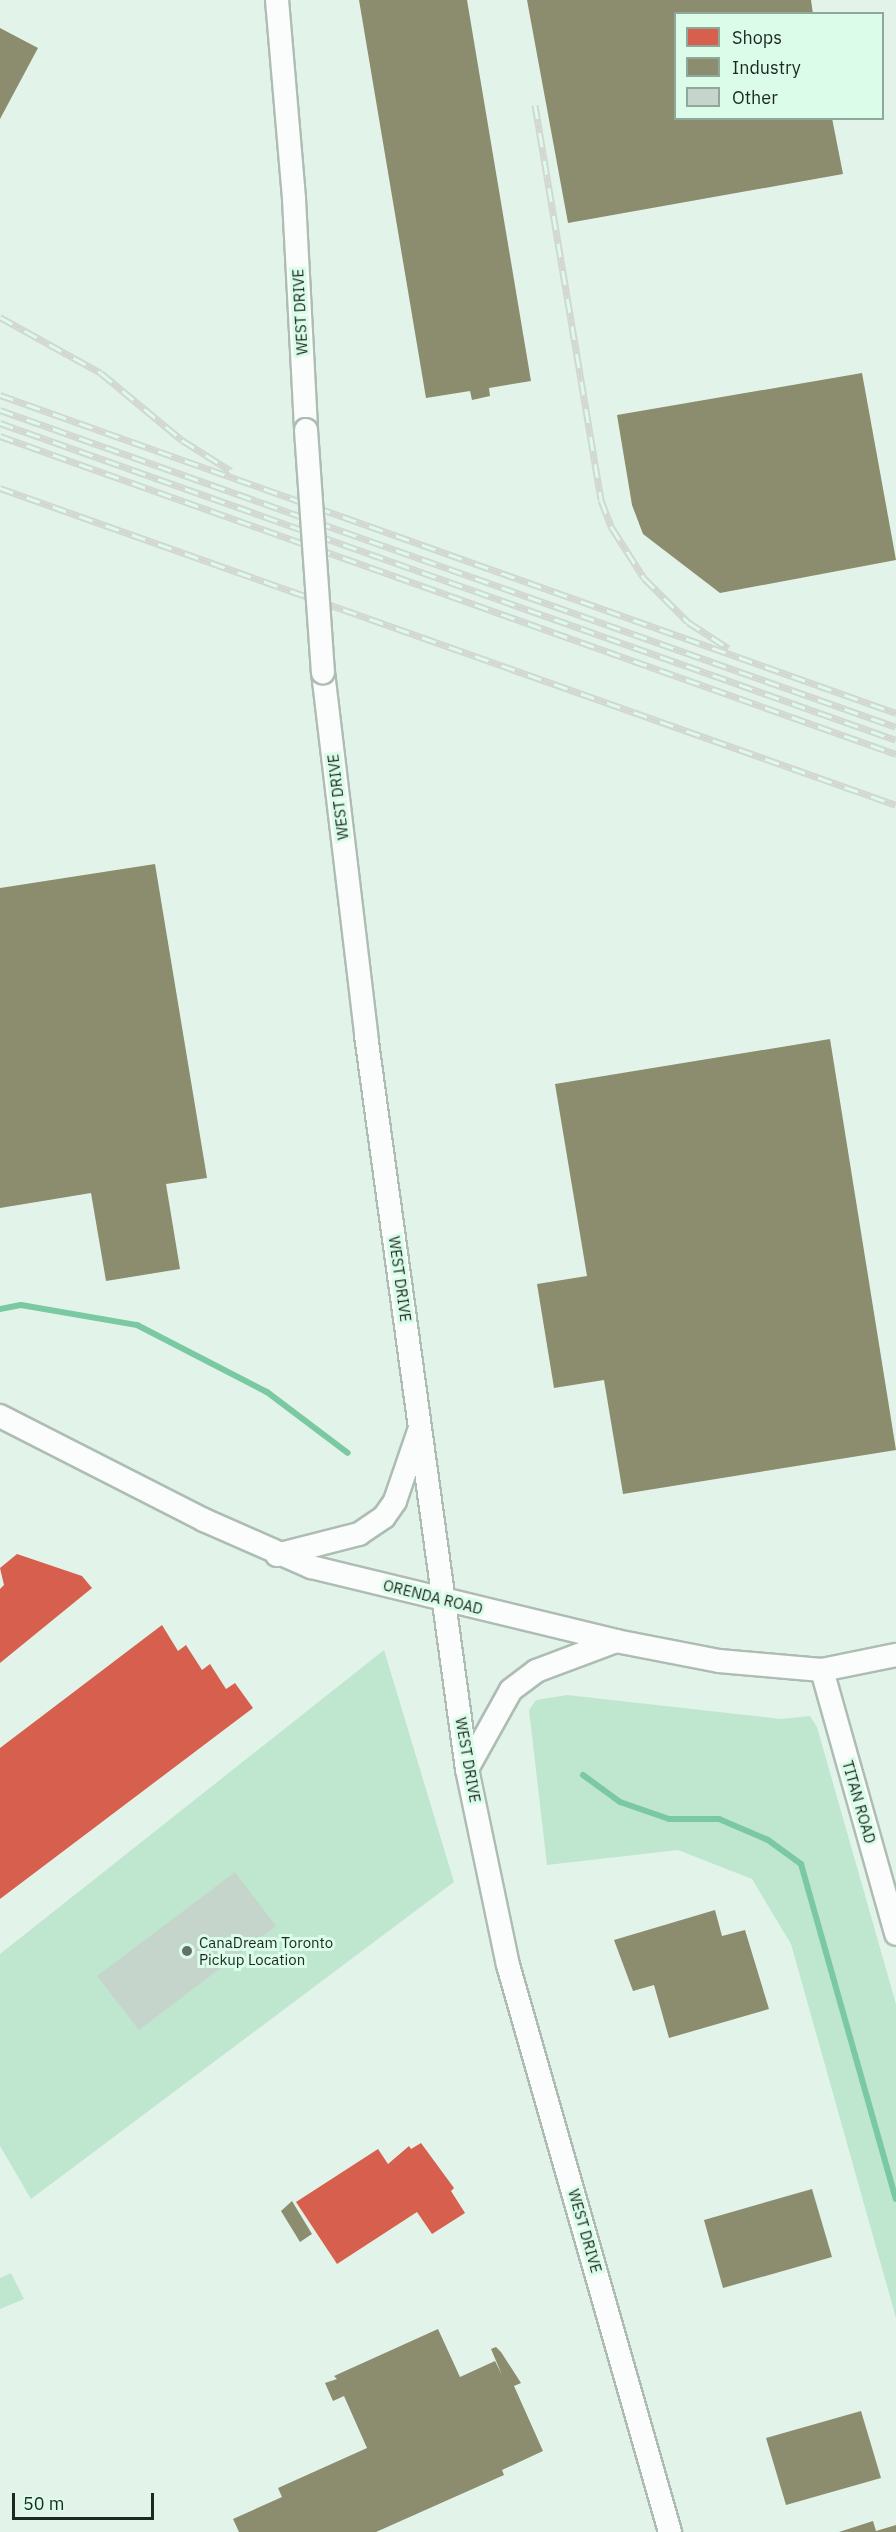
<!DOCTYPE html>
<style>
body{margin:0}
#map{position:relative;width:896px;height:2532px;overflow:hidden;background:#e2f4e9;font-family:"IBM Plex Sans",sans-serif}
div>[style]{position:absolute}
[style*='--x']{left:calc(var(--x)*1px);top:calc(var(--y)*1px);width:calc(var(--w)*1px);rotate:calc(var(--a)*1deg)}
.green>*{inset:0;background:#bfe6cf}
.shops>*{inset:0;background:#d6604d}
.industry>*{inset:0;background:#8c8c6e}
.stream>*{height:6px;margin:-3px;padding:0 3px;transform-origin:3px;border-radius:3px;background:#7bc9a2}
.building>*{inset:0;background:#c6d5cc}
.roads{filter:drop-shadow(2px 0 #aebdb4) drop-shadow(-2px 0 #aebdb4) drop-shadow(0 2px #aebdb4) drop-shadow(0 -2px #aebdb4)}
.minor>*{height:22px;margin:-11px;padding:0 11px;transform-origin:11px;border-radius:11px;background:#fbfdfc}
.rail>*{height:7px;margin-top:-3.5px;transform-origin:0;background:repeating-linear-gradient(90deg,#dafce8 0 14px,#d2d7d4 0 28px);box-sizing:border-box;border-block:2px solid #d2d7d4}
.bridges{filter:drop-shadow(2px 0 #aebdb4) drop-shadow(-2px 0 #aebdb4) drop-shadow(0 2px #aebdb4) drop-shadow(0 -2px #aebdb4)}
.minor-bridge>*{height:22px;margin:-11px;padding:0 11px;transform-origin:11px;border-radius:11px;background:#fbfdfc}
.dots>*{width:16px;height:16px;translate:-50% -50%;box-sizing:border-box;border:3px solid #dafce8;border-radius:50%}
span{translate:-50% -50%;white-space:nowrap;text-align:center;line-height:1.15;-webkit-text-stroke:6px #dafce8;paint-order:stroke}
.street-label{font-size:15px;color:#1c2922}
.poi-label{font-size:15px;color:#1c2922}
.left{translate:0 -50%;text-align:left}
.legend{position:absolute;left:674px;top:12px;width:210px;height:108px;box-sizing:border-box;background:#dafce8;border:2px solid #8ea899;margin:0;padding:8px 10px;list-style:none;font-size:18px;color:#1c2922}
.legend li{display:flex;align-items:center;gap:12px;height:30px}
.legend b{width:30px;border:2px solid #8ea899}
.scale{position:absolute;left:12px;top:2493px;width:142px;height:27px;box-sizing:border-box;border:3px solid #1c2922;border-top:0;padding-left:8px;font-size:18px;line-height:21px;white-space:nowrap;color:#1c2922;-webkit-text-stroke:4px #dafce8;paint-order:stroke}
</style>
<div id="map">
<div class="green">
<i style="clip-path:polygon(384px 1650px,454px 1882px,31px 2199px,0 2146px,0 1954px)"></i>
<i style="clip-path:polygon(567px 1695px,781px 1719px,810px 1716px,817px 1727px,896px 2004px,896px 2318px,791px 1944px,752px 1879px,678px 1850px,547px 1865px,529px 1710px,536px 1700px)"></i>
<i style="clip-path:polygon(11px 2273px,24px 2299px,0 2309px,0 2278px)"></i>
</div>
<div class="shops">
<i style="clip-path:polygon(17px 1554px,82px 1576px,92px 1588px,0 1663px,0 1589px,4px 1585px,0 1568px)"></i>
<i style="clip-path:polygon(162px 1625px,178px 1651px,186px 1645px,202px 1670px,210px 1664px,226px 1689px,235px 1683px,253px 1708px,0 1899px,0 1748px)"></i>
<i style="clip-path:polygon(421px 2143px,454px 2188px,451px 2191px,465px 2213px,432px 2234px,417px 2212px,337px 2264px,296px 2202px,378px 2149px,388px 2164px,409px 2146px,411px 2149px)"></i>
</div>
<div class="industry">
<i style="clip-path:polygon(359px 0,467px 0,531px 381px,489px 388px,490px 396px,472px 400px,470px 391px,426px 398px)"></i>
<i style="clip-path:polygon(527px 0,811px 0,813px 14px,676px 14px,676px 118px,832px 118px,843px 174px,568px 223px)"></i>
<i style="clip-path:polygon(0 28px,38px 48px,0 119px)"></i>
<i style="clip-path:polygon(862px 373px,896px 560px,720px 593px,643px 534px,632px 505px,617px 415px)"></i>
<i style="clip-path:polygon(155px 864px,207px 1178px,166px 1184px,180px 1269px,106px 1281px,91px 1193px,0 1208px,0 888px)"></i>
<i style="clip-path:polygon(830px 1039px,896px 1450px,623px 1494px,604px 1380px,554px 1388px,537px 1284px,587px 1276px,555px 1084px)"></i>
<i style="clip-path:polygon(715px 1910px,722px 1936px,745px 1930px,769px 2009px,669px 2038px,654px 1985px,633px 1991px,614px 1940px)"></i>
<i style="clip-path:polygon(812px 2189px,832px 2257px,723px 2288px,704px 2220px)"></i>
<i style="clip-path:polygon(292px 2201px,312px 2234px,300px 2242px,281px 2211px)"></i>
<i style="clip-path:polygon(438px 2329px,460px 2377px,495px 2361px,502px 2375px,491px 2349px,496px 2347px,501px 2352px,521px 2383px,514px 2386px,543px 2451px,502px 2470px,504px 2475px,376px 2532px,239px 2532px,233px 2519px,282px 2497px,278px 2488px,367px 2448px,344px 2396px,333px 2401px,325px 2383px,337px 2379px,334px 2376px)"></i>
<i style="clip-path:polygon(861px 2411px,881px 2478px,786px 2505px,766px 2438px)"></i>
<i style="clip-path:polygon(873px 2521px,876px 2531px,896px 2525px,896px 2532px,839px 2532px)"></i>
</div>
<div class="stream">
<i style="--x:0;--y:1309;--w:21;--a:-11"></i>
<i style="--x:21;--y:1305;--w:118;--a:9.8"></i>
<i style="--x:137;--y:1325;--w:146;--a:27.3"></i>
<i style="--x:267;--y:1392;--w:101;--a:37"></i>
<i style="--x:583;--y:1775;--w:46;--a:36.1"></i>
<i style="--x:620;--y:1802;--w:52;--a:19.1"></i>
<i style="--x:669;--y:1819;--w:50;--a:0"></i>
<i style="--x:719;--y:1819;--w:53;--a:23.2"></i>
<i style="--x:768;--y:1840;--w:41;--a:36"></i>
<i style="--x:801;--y:1864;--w:348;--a:74.2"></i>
</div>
<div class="building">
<i style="clip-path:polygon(235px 1872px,276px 1926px,139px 2030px,97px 1976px)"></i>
</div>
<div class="roads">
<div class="minor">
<i style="--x:277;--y:0;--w:200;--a:85.1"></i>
<i style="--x:294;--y:199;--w:231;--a:87"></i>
<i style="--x:323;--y:672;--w:366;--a:83.2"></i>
<i style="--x:366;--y:1035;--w:741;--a:82.17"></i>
<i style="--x:467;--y:1769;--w:200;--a:78.2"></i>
<i style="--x:508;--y:1965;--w:590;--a:74.05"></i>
<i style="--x:0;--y:1416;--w:229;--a:27"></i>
<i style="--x:204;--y:1520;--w:117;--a:23.7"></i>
<i style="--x:311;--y:1567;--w:314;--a:13.6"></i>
<i style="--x:616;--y:1641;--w:105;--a:11"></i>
<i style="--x:719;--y:1661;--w:103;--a:5"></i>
<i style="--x:822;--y:1670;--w:76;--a:-11.5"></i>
<i style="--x:277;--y:1555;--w:85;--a:-14.4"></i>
<i style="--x:359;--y:1534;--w:30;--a:-34"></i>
<i style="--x:384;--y:1517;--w:19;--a:-55"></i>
<i style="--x:395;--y:1501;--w:74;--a:-71.1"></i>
<i style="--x:822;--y:1670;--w:274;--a:74.3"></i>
<i style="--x:467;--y:1769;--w:90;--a:-60.9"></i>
<i style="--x:511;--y:1690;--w:31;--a:-37"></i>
<i style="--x:536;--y:1671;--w:85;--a:-20.6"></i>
</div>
</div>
<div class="rail">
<i style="--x:535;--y:105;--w:400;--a:80.5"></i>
<i style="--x:601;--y:500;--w:30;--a:69"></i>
<i style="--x:612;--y:528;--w:59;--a:57.4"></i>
<i style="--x:644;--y:578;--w:62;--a:45"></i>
<i style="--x:688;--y:622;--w:48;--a:33"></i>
<i style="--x:0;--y:317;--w:115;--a:29"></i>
<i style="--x:101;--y:373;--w:105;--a:39.6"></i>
<i style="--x:182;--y:440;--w:58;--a:32.3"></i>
<i style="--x:0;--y:395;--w:951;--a:19.54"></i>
<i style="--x:0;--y:410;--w:950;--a:19.48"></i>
<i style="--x:0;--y:423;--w:950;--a:19.48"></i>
<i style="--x:0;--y:436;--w:951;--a:19.54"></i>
<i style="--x:0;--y:488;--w:950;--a:19.48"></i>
</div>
<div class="bridges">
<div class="minor-bridge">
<i style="--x:306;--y:430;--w:243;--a:86"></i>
</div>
</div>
<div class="dots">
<i style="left:187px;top:1951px;background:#617068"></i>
</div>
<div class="street-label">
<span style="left:300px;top:312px;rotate:-93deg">WEST DRIVE</span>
<span style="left:338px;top:797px;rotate:-97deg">WEST DRIVE</span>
<span style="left:400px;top:1279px;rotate:82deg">WEST DRIVE</span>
<span style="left:433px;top:1597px;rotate:14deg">ORENDA ROAD</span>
<span style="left:468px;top:1760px;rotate:80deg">WEST DRIVE</span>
<span style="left:859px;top:1802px;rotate:74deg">TITAN ROAD</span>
<span style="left:585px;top:2231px;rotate:74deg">WEST DRIVE</span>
</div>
<div class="poi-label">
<span class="left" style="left:199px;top:1951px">CanaDream Toronto<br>Pickup Location</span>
</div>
<ul class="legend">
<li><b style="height:16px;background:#d6604d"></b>Shops</li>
<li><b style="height:16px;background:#8c8c6e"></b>Industry</li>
<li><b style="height:16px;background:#c6d5cc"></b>Other</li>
</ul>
<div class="scale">50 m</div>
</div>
